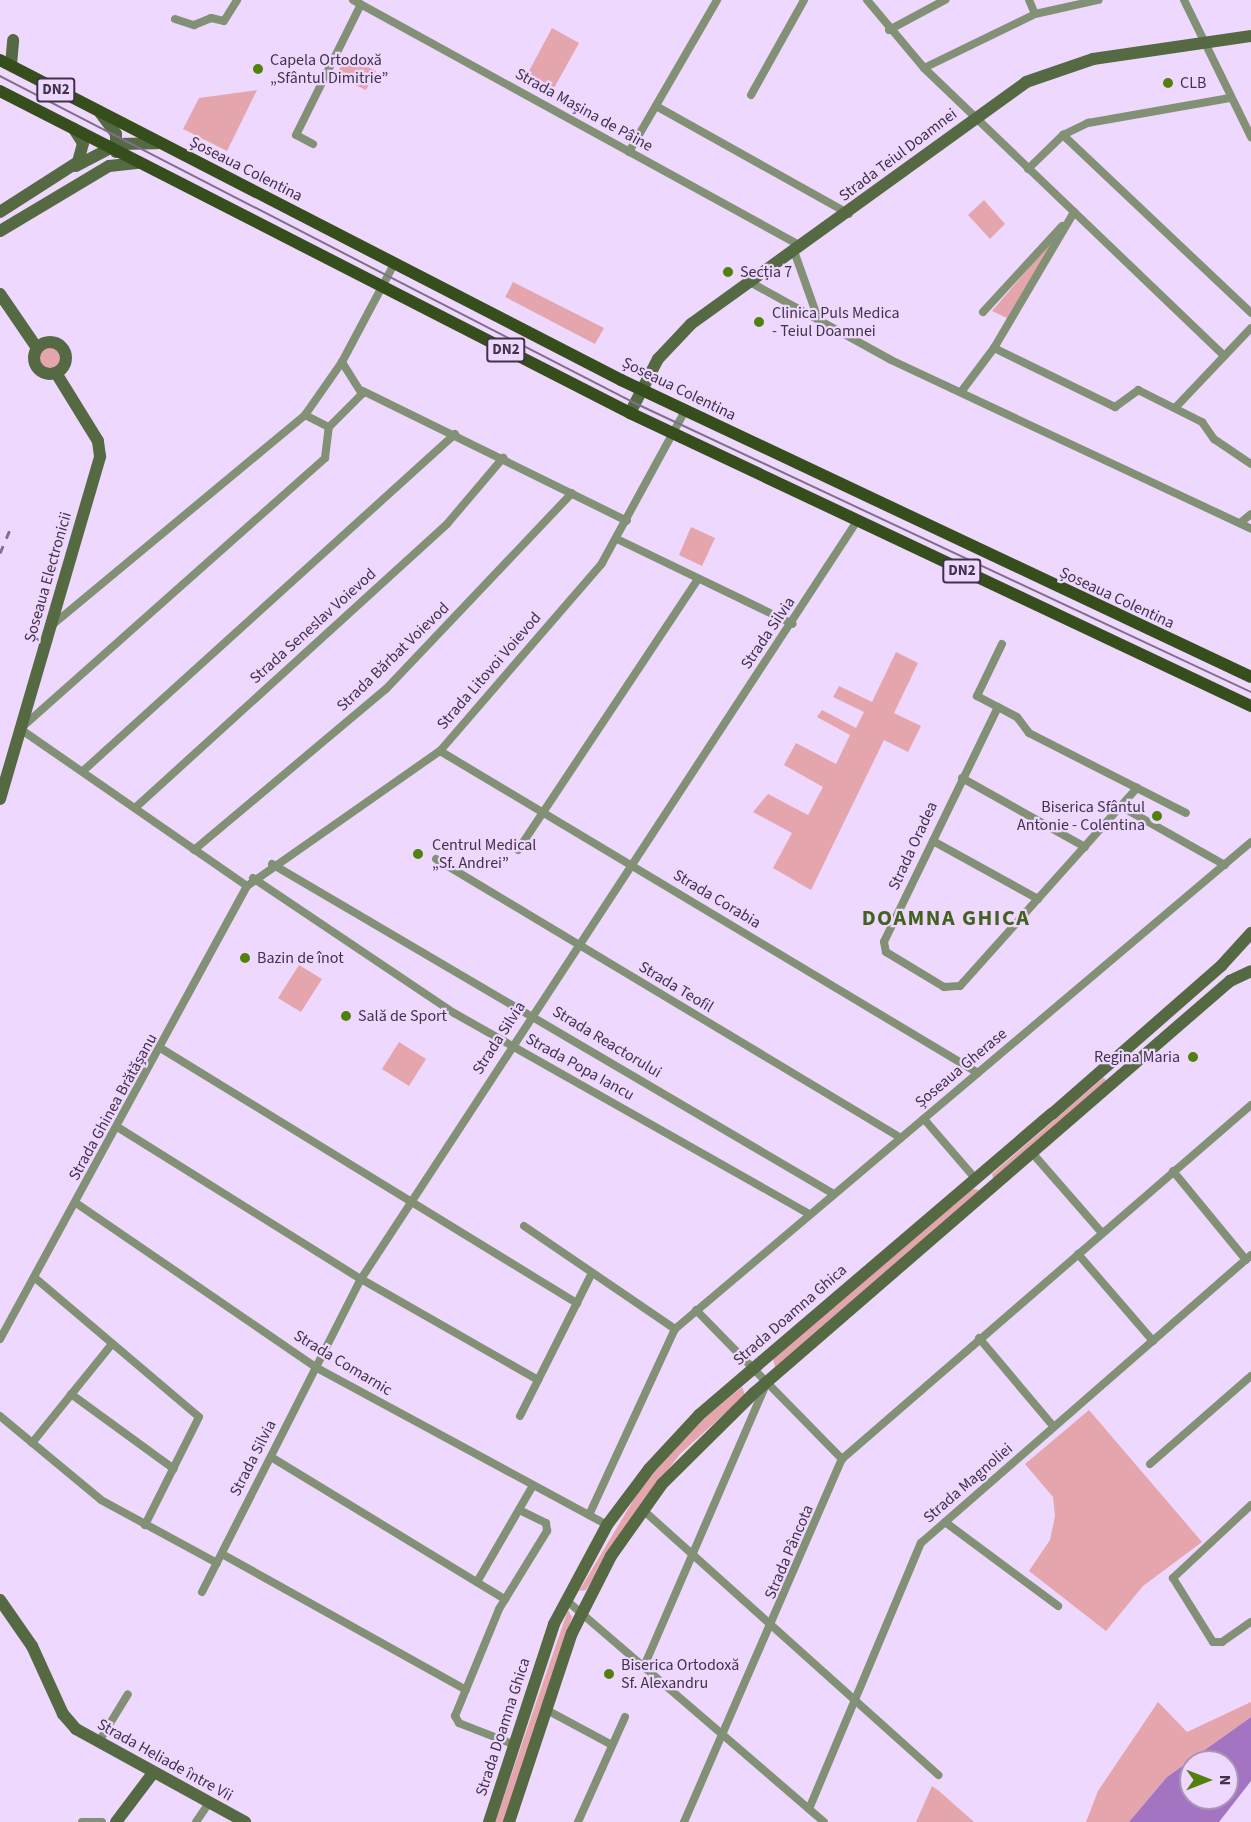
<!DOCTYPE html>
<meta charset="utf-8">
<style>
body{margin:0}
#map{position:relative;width:1251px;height:1822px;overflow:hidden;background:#eed8fe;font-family:"Source Sans 3",sans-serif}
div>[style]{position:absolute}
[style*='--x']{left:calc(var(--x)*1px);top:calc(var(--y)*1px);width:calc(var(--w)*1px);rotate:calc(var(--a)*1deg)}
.green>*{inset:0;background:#e5a5ad}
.round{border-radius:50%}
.water>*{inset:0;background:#a274c2}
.street>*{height:8px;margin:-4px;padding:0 4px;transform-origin:4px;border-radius:4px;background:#829176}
.secondary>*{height:12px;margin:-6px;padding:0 6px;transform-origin:6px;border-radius:6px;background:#556a42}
.secondary>.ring{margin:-6px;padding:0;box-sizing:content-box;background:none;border:12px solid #556a42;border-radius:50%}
.primary>*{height:12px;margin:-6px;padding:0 6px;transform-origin:6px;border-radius:6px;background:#364e1c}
.tram>*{height:1.5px;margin:-0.75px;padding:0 0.75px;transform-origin:0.75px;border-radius:0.75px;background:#81708d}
.rail>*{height:3px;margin-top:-1.5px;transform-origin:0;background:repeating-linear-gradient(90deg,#81708d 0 8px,transparent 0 16px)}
.dots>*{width:16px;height:16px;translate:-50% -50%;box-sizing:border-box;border:3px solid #eed8fe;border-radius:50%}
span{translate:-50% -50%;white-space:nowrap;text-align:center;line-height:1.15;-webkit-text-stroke:4.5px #eed8fe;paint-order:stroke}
.shield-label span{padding:2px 4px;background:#eed8fe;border:2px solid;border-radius:4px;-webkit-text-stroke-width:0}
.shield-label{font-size:15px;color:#41324b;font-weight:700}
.poi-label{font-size:16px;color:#41324b}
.left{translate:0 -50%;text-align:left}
.right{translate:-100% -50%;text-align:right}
.street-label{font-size:16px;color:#41324b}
.district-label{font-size:22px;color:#436220;font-weight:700;letter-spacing:1.5px}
.north{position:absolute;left:1179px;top:1750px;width:60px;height:60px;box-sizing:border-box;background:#eed8fe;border:2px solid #a996b6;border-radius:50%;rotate:90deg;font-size:16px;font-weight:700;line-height:24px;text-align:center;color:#41324b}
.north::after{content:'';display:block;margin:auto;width:21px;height:27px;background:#51800c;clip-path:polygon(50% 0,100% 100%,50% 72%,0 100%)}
</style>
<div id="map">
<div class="green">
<i style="clip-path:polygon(552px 28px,579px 43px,554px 88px,528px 73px)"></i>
<i style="clip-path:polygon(346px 56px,376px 71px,366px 90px,336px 76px)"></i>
<i style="clip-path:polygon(257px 90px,227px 151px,183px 129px,199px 98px)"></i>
<i style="clip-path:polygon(984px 200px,1005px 224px,990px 239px,968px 215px)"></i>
<i style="clip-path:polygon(1057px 235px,1007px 318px,992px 311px)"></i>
<i style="clip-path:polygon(513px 282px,604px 328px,595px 344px,505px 297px)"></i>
<i class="round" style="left:34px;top:342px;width:32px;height:32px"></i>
<i style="clip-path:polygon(691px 527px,715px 538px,702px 566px,679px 555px)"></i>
<i style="clip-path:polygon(896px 652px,918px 663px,894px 713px,921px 726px,908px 752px,884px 740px,811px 890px,773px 868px,792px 833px,753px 812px,768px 794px,808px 815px,823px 787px,784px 765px,796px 743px,836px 764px,850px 735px,817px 717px,822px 710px,856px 728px,864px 712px,833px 697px,839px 686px,872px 702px)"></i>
<i style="clip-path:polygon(299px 965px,322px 979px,301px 1012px,278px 998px)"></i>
<i style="clip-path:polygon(399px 1042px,426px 1059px,409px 1086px,382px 1069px)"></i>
<i style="clip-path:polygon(1103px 1078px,1108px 1081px,994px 1181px,992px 1174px)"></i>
<i style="clip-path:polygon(973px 1189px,979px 1190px,775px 1367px,773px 1359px)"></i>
<i style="clip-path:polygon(742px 1387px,745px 1395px,680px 1454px,633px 1515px,586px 1590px,579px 1591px,640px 1489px,697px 1424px)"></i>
<i style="clip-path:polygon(1089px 1410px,1202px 1542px,1143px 1586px,1106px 1631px,1029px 1571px,1050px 1540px,1055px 1516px,1053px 1497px,1025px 1464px)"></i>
<i style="clip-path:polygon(568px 1610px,572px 1617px,505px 1822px,495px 1822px)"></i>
<i style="clip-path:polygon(1158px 1702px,1187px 1732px,1251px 1702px,1251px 1717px,1167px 1777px,1129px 1822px,1086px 1822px,1098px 1791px)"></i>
<i style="clip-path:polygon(932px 1786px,939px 1791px,974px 1822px,916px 1822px)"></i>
</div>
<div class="water">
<i style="clip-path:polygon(evenodd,1251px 1717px,1251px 1781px,1219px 1822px,1129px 1822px,1167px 1777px,1251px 1717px,1191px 1762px,1227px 1762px,1227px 1798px,1191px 1798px,1191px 1762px)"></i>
</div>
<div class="street">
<i style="--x:353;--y:0;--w:511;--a:28.77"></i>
<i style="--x:867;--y:0;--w:89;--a:50"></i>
<i style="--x:924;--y:68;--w:416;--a:43.8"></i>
<i style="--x:1029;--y:0;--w:15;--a:67"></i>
<i style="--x:1184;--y:0;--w:153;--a:63.9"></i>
<i style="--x:175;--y:19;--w:20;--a:18"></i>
<i style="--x:194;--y:25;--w:18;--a:-22"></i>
<i style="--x:211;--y:18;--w:13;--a:13"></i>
<i style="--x:224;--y:21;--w:25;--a:-58"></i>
<i style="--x:889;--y:30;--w:64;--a:-28.2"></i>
<i style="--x:924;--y:68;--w:123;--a:-25.9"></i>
<i style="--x:1035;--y:14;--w:65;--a:-12.5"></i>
<i style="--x:751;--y:95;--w:109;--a:-60.8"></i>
<i style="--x:656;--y:106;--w:221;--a:29.2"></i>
<i style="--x:1063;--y:135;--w:259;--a:43.4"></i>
<i style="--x:313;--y:144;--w:19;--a:-152"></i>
<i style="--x:296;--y:135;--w:146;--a:-63.6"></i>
<i style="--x:629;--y:152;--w:176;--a:-59.9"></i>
<i style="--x:1028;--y:169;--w:49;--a:-44.2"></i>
<i style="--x:1063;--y:135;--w:28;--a:-26"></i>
<i style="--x:1088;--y:123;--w:144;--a:-10"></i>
<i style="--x:794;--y:251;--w:77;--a:70.4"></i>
<i style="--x:748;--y:281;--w:163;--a:28.9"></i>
<i style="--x:891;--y:360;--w:398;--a:25.1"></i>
<i style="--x:983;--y:312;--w:117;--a:-47.4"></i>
<i style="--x:994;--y:348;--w:158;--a:-59.5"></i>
<i style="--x:363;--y:391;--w:294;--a:26.2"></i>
<i style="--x:961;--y:392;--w:55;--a:-53.1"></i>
<i style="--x:994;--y:348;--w:135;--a:26"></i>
<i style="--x:1115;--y:407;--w:29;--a:-36"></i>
<i style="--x:1138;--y:390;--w:72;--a:26.6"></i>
<i style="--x:1202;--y:422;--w:21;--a:55"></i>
<i style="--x:1214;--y:439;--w:45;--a:34"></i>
<i style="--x:1175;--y:408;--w:110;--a:-46.5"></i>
<i style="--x:305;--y:415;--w:27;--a:27"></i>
<i style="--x:1240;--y:523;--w:14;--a:-39"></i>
<i style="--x:617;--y:539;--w:195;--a:25.8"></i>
<i style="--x:51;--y:626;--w:330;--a:-39.7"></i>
<i style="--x:305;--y:415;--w:65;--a:-55.1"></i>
<i style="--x:342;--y:362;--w:111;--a:-62"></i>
<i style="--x:1002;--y:644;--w:58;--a:115.7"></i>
<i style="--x:977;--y:696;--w:24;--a:28"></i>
<i style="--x:998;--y:707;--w:261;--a:115.9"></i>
<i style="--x:884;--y:942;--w:10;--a:79"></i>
<i style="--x:886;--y:952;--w:68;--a:31.1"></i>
<i style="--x:944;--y:987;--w:16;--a:-4"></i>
<i style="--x:960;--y:986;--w:266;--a:-48.2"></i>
<i style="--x:998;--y:707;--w:21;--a:28"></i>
<i style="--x:1017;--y:717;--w:20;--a:53"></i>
<i style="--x:1029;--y:733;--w:176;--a:27"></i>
<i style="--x:440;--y:751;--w:627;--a:30.9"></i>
<i style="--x:83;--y:771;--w:502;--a:-42.17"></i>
<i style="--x:962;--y:778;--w:141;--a:29.3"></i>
<i style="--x:1122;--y:807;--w:118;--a:29.4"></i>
<i style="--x:135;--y:808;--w:422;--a:-42.3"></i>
<i style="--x:447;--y:524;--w:87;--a:-49.7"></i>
<i style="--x:933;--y:841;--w:120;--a:28.9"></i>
<i style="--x:194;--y:850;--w:251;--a:-40"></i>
<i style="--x:386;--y:689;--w:270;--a:-46.5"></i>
<i style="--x:518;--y:850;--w:325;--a:-56.4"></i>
<i style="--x:436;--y:859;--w:542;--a:30.96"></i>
<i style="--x:272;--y:864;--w:649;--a:30.43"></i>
<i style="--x:253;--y:878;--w:242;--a:33.9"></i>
<i style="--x:454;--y:1013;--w:407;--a:29.5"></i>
<i style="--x:247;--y:886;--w:276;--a:-145.3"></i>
<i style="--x:20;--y:729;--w:408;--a:-41.6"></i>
<i style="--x:325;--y:458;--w:31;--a:-83"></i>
<i style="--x:329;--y:427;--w:47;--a:-45"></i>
<i style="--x:362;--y:394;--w:38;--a:-122"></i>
<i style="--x:162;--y:1049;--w:487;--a:31.5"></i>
<i style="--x:924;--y:1119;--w:78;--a:49.2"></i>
<i style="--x:119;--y:1128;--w:285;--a:32"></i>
<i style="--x:361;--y:1279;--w:204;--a:29.7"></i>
<i style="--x:1034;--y:1155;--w:103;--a:48.9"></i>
<i style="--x:1173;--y:1171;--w:115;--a:50.6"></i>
<i style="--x:76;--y:1203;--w:292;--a:34.4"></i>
<i style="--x:317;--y:1368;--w:330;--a:28.4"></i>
<i style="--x:524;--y:1226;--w:183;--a:34.3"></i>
<i style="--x:1078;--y:1254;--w:115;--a:49.2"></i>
<i style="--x:34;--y:1277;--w:216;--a:40.3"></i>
<i style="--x:199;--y:1417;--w:121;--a:116.6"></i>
<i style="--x:696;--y:1310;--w:209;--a:45.6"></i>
<i style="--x:979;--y:1338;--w:116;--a:49.9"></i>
<i style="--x:0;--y:1339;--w:516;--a:-61.4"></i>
<i style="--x:247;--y:886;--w:236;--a:-35"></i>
<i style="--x:440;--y:751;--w:248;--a:-49.2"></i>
<i style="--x:602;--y:563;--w:173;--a:-61.4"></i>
<i style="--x:71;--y:1394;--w:127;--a:36.1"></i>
<i style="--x:0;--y:1416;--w:131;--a:39.7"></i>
<i style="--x:101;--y:1500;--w:132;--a:28.5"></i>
<i style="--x:520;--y:1416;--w:158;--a:-63.3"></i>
<i style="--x:32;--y:1443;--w:127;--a:-51.1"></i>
<i style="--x:271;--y:1457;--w:274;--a:31.3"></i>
<i style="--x:1150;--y:1464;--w:134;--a:-41.1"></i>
<i style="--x:1251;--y:1505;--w:107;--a:136.9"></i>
<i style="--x:1173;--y:1578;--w:75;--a:58"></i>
<i style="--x:1213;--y:1642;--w:9;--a:0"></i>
<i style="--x:1222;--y:1642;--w:35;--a:-35"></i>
<i style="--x:643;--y:1510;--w:397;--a:41.9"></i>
<i style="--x:589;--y:1515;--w:205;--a:-65.2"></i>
<i style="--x:675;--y:1329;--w:754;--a:-40.21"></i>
<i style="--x:945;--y:1522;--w:141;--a:36.6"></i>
<i style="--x:222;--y:1554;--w:279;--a:29.1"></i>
<i style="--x:477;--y:1582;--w:110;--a:-59.9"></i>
<i style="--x:202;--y:1592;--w:351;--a:-63.1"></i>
<i style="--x:361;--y:1279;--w:906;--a:-56.8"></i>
<i style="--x:566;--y:1600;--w:340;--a:40.7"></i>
<i style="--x:645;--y:1664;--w:302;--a:-66.6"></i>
<i style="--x:545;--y:1709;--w:76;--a:28.2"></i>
<i style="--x:98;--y:1743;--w:57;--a:-58.5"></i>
<i style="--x:515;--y:1745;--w:60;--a:-158.6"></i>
<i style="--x:459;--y:1723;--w:8;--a:-120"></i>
<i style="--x:455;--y:1716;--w:116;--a:-67.6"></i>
<i style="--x:499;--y:1609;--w:92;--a:-58.4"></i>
<i style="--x:547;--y:1531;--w:8;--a:-97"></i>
<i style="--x:546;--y:1523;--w:30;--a:-154"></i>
<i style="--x:809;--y:1809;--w:289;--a:-67.2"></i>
<i style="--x:921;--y:1543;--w:438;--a:-41.1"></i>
<i style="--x:82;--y:1822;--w:20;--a:0"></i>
<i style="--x:196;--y:1822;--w:23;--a:-56"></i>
<i style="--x:578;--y:1822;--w:115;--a:-65.9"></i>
<i style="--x:684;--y:1822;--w:396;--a:-66.5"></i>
<i style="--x:842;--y:1459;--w:541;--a:-40.88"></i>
</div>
<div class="secondary">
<i style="--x:11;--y:65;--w:25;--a:-85"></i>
<i style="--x:101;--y:114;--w:25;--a:53"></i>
<i style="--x:116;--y:134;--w:18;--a:90"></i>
<i style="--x:76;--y:166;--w:47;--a:-27.6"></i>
<i style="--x:118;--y:144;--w:39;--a:-1"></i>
<i style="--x:0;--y:212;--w:93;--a:-32.7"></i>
<i style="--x:78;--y:162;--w:20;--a:-75"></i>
<i style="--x:83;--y:143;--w:17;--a:-123"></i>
<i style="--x:0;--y:231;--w:127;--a:-30.8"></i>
<i style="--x:109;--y:166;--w:30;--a:-6"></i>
<i style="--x:0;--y:294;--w:65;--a:55.6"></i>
<i class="ring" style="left:34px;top:342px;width:20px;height:20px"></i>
<i style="--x:630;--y:413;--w:61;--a:-62.6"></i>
<i style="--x:658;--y:359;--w:48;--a:-46.7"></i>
<i style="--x:691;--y:324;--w:413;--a:-35.8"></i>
<i style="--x:1026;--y:82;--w:71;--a:-18.9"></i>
<i style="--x:1093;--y:59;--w:160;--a:-8.3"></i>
<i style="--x:0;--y:799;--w:357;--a:-73.7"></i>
<i style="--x:100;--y:456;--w:15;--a:-98"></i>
<i style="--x:98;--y:441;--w:80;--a:-121.7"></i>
<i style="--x:0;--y:1600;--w:56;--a:55.2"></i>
<i style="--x:32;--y:1646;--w:75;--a:65.5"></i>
<i style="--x:63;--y:1714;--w:20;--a:49"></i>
<i style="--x:76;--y:1729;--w:193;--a:28.8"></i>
<i style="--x:116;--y:1822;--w:61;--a:-52.9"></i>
<i style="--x:489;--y:1822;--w:208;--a:-71.8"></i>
<i style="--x:554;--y:1624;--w:112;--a:-61.8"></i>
<i style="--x:607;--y:1525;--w:70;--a:-53.1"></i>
<i style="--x:649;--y:1469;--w:74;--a:-47.2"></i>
<i style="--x:699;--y:1415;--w:464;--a:-40.5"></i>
<i style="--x:1052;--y:1114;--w:225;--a:-41.2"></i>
<i style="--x:1221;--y:966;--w:45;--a:-47.7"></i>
<i style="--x:509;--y:1822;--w:199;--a:-71.6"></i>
<i style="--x:572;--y:1633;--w:86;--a:-63.1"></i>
<i style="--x:611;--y:1556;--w:88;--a:-54.7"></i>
<i style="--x:662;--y:1484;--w:129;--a:-44.7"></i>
<i style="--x:754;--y:1393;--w:630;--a:-40.88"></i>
<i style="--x:1230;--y:981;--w:23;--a:-25"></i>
</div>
<div class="primary">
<i style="--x:0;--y:60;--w:699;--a:27.26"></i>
<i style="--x:621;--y:380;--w:696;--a:25.24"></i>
<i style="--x:0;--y:91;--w:708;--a:27.07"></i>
<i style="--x:630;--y:413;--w:687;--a:25.26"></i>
</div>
<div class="tram">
<i style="--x:0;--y:76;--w:714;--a:27.25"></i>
<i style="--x:635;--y:403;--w:680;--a:25.13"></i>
</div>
<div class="rail">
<i style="--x:0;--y:553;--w:30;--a:-67"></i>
</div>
<div class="dots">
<i style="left:258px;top:69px;background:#51800c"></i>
<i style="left:1168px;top:83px;background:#51800c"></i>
<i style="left:728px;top:272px;background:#51800c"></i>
<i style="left:759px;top:322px;background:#51800c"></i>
<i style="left:1157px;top:816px;background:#51800c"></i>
<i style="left:418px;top:854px;background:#51800c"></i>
<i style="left:245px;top:958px;background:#51800c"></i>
<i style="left:346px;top:1016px;background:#51800c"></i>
<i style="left:1193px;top:1057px;background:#51800c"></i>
<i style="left:609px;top:1674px;background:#51800c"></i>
</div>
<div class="shield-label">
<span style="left:56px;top:90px">DN2</span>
<span style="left:506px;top:350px">DN2</span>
<span style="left:962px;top:571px">DN2</span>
</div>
<div class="poi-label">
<span class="left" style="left:270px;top:69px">Capela Ortodoxă<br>„Sfântul Dimitrie”</span>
<span class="left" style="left:1180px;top:83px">CLB</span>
<span class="left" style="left:740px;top:272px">Secția 7</span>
<span class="left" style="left:772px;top:322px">Clinica Puls Medica<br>- Teiul Doamnei</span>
<span class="right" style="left:1145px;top:816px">Biserica Sfântul<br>Antonie - Colentina</span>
<span class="left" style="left:432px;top:854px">Centrul Medical<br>„Sf. Andrei”</span>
<span class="left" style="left:257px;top:958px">Bazin de înot</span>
<span class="left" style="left:358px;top:1016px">Sală de Sport</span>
<span class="right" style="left:1180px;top:1057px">Regina Maria</span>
<span class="left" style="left:621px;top:1674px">Biserica Ortodoxă<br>Sf. Alexandru</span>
</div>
<div class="street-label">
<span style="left:584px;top:110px;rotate:29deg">Strada Mașina de Pâine</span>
<span style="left:898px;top:155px;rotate:-37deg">Strada Teiul Doamnei</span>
<span style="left:246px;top:169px;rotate:27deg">Șoseaua Colentina</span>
<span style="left:679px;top:389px;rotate:26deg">Șoseaua Colentina</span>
<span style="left:48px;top:577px;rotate:-74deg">Șoseaua Electronicii</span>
<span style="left:1117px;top:598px;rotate:25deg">Șoseaua Colentina</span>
<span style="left:313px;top:626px;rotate:-42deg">Strada Seneslav Voievod</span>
<span style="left:768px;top:633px;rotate:-56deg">Strada Silvia</span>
<span style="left:393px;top:657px;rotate:-44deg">Strada Bărbat Voievod</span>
<span style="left:489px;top:671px;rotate:-49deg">Strada Litovoi Voievod</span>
<span style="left:913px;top:846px;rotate:-65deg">Strada Oradea</span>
<span style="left:717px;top:899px;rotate:31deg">Strada Corabia</span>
<span style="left:676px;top:987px;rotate:31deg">Strada Teofil</span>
<span style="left:499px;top:1038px;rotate:-57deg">Strada Silvia</span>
<span style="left:607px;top:1042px;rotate:31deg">Strada Reactorului</span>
<span style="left:580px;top:1067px;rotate:29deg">Strada Popa Iancu</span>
<span style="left:961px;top:1068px;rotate:-40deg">Șoseaua Gherase</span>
<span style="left:113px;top:1107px;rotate:-61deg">Strada Ghinea Brătășanu</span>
<span style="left:790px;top:1315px;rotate:-41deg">Strada Doamna Ghica</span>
<span style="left:343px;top:1363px;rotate:31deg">Strada Comarnic</span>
<span style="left:253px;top:1458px;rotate:-63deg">Strada Silvia</span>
<span style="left:968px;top:1483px;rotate:-41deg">Strada Magnoliei</span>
<span style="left:789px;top:1552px;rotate:-67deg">Strada Pâncota</span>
<span style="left:503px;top:1727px;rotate:-72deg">Strada Doamna Ghica</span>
<span style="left:165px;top:1760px;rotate:29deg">Strada Heliade între Vii</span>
</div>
<div class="district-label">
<span style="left:946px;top:919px">DOAMNA GHICA</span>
</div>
<div class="north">N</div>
</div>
